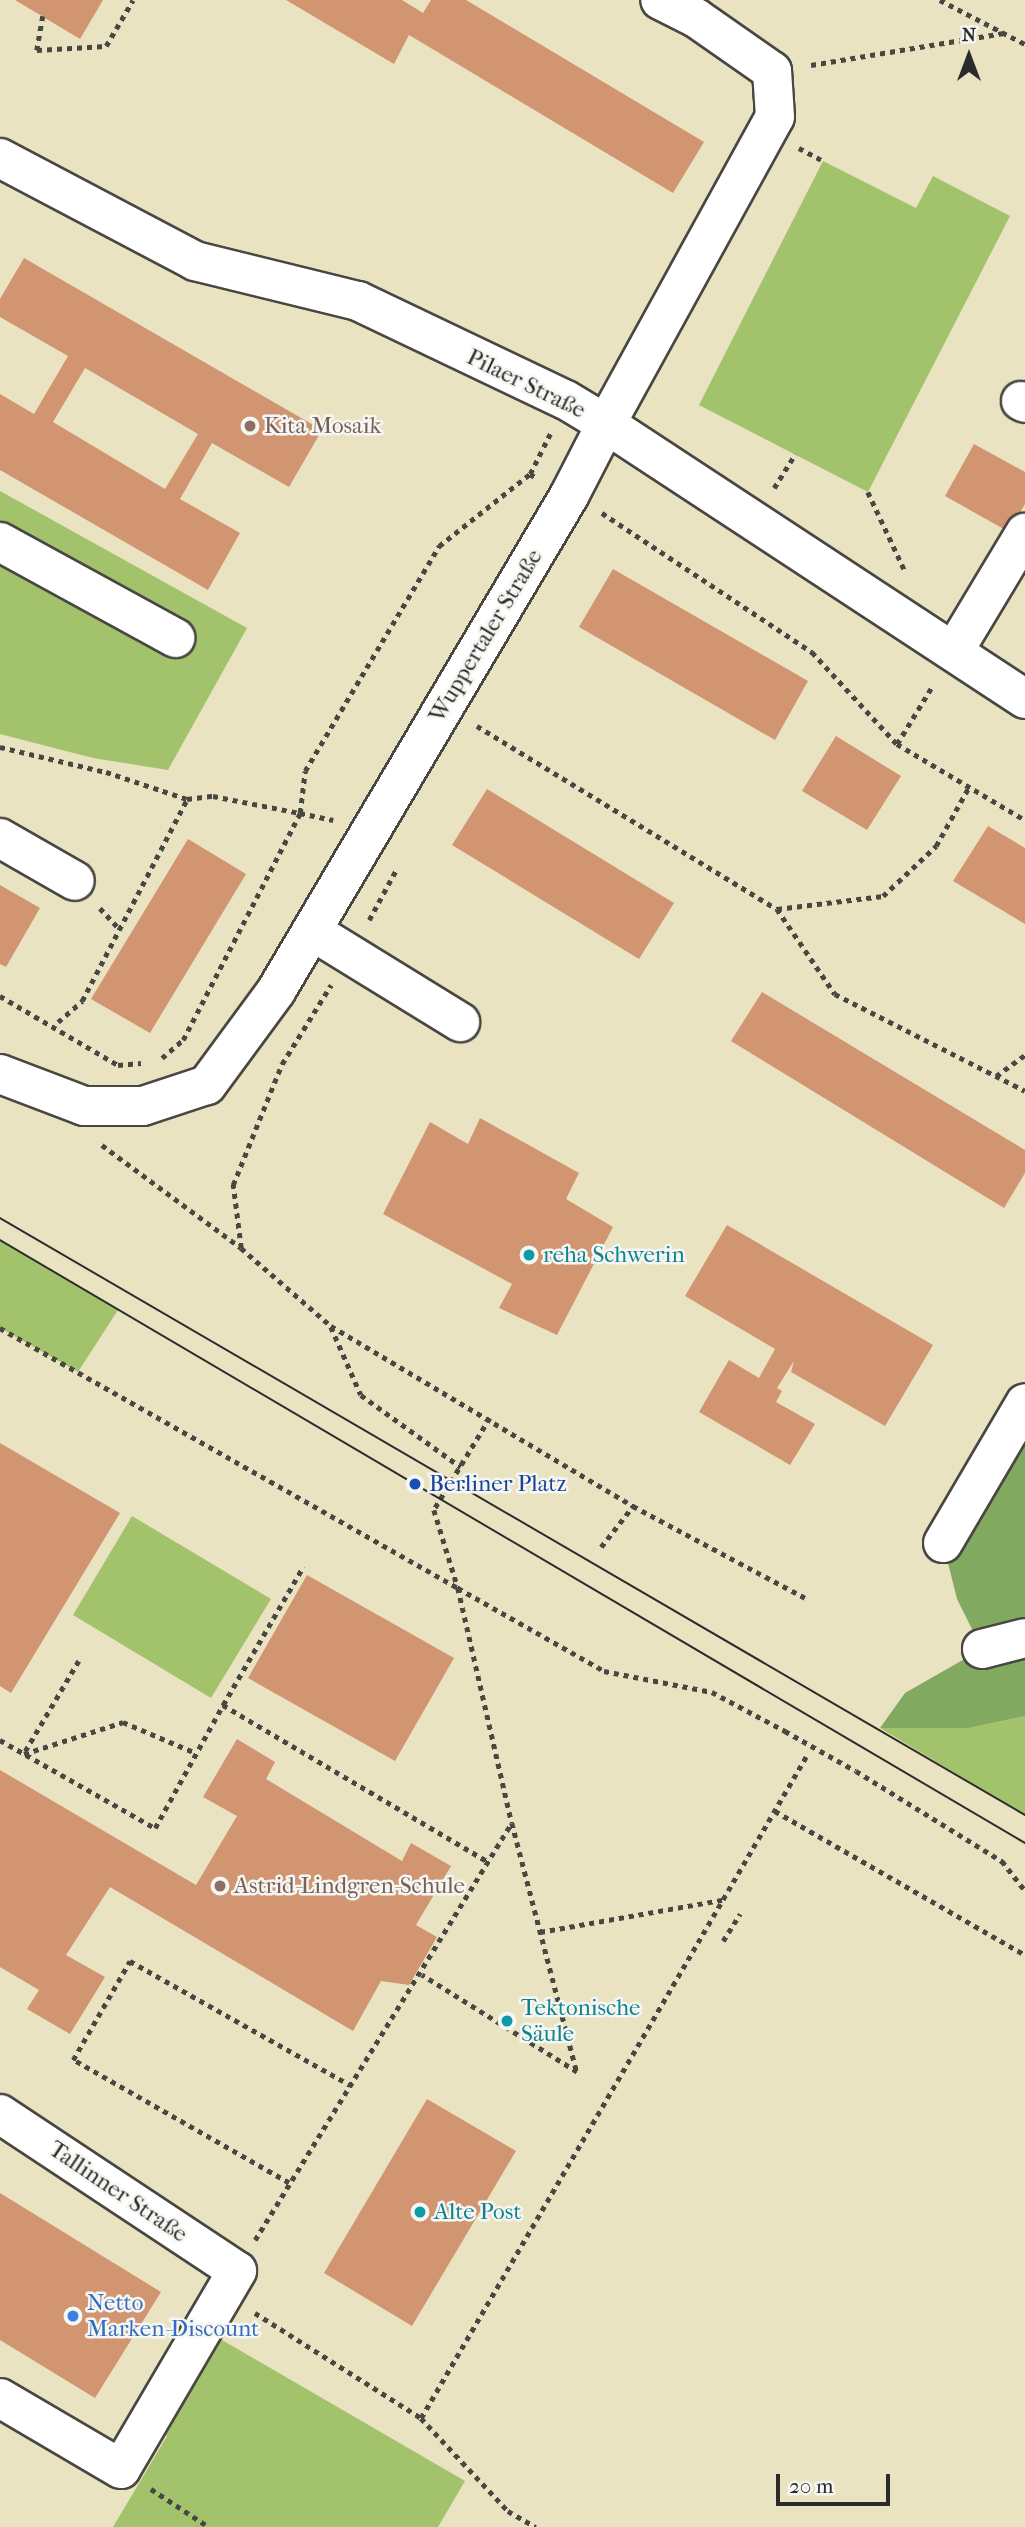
<!DOCTYPE html>
<meta charset="utf-8">
<style>
body{margin:0}
#map{position:relative;width:1025px;height:2527px;overflow:hidden;background:#e9e3c2;font-family:"IM FELL French Canon",serif}
div>[style]{position:absolute}
[style*='--x']{left:calc(var(--x)*1px);top:calc(var(--y)*1px);width:calc(var(--w)*1px);rotate:calc(var(--a)*1deg)}
.green>*{inset:0;background:#a2c36b}
.forest>*{inset:0;background:#81a95f}
.building>*{inset:0;background:#d29572}
.path>*{height:4.5px;margin-top:-2.25px;transform-origin:0;background:repeating-linear-gradient(90deg,#484742 0 5px,transparent 0 10px)}
.roads{filter:drop-shadow(2px 0 #484742) drop-shadow(-2px 0 #484742) drop-shadow(0 2px #484742) drop-shadow(0 -2px #484742)}
.minor>*{height:38px;margin:-19px;padding:0 19px;transform-origin:19px;border-radius:19px;background:#fff}
.tram>*{height:2px;margin:-1px;padding:0 1px;transform-origin:1px;border-radius:1px;background:#2b2b2b}
.path-bridge>*{height:4.5px;margin-top:-2.25px;transform-origin:0;background:repeating-linear-gradient(90deg,#484742 0 5px,transparent 0 10px)}
.dots>*{width:19px;height:19px;translate:-50% -50%;box-sizing:border-box;border:4px solid #f6f6f2;border-radius:50%}
span{translate:-50% -50%;white-space:nowrap;text-align:center;line-height:1.15;-webkit-text-stroke:5px #f6f6f2;paint-order:stroke}
.street-label{font-size:23px;color:#2b2b2b}
.education-label{font-size:23px;color:#785e54}
.left{translate:0 -50%;text-align:left}
.culture-label{font-size:23px;color:#0d838f}
.transit-label{font-size:23px;color:#164399}
.shop-label{font-size:23px;color:#366cbe}
.north{position:absolute;left:934px;top:21px;width:70px;height:70px;-webkit-text-stroke:5px #f6f6f2;paint-order:stroke;rotate:0deg;font-size:19px;font-weight:700;line-height:28px;text-align:center;color:#2b2b2b}
.north::after{content:'';display:block;margin:auto;width:24px;height:32px;background:#2b2b2b;clip-path:polygon(50% 0,100% 100%,50% 72%,0 100%)}
.scale{position:absolute;left:776px;top:2474px;width:114px;height:32px;box-sizing:border-box;border:4px solid #2b2b2b;border-top:0;padding-left:9px;font-size:21px;line-height:24px;white-space:nowrap;color:#2b2b2b;-webkit-text-stroke:5px #f6f6f2;paint-order:stroke}
</style>
<div id="map">
<div class="green">
<i style="clip-path:polygon(823px 161px,916px 208px,933px 176px,1010px 216px,868px 492px,699px 405px)"></i>
<i style="clip-path:polygon(0 491px,247px 628px,168px 770px,93px 758px,0 734px)"></i>
<i style="clip-path:polygon(0 1240px,118px 1310px,78px 1372px,0 1328px)"></i>
<i style="clip-path:polygon(132px 1516px,271px 1599px,211px 1698px,73px 1615px)"></i>
<i style="clip-path:polygon(1025px 1716px,1025px 1815px,880px 1728px,969px 1728px)"></i>
<i style="clip-path:polygon(203px 2329px,465px 2481px,438px 2527px,113px 2527px,167px 2436px,147px 2424px)"></i>
</div>
<div class="forest">
<i style="clip-path:polygon(1025px 1403px,1025px 1716px,969px 1728px,880px 1728px,905px 1693px,982px 1649px,957px 1599px,943px 1543px)"></i>
</div>
<div class="building">
<i style="clip-path:polygon(15px 0,103px 0,80px 39px)"></i>
<i style="clip-path:polygon(286px 0,402px 0,423px 13px,431px 0,466px 0,704px 142px,673px 193px,409px 35px,394px 64px)"></i>
<i style="clip-path:polygon(evenodd,24px 258px,322px 430px,289px 487px,212px 443px,180px 499px,240px 533px,208px 590px,0 470px,0 394px,34px 414px,68px 356px,0 317px,0 299px,24px 258px,85px 368px,198px 434px,165px 489px,53px 422px,85px 368px)"></i>
<i style="clip-path:polygon(974px 444px,1025px 472px,1025px 504px,1009px 532px,945px 496px)"></i>
<i style="clip-path:polygon(613px 569px,808px 681px,775px 740px,579px 627px)"></i>
<i style="clip-path:polygon(836px 736px,901px 776px,867px 830px,802px 791px)"></i>
<i style="clip-path:polygon(487px 789px,674px 903px,639px 959px,452px 845px)"></i>
<i style="clip-path:polygon(988px 826px,1025px 848px,1025px 924px,953px 881px)"></i>
<i style="clip-path:polygon(188px 839px,246px 874px,150px 1033px,91px 999px)"></i>
<i style="clip-path:polygon(0 885px,40px 908px,6px 967px,0 964px)"></i>
<i style="clip-path:polygon(762px 992px,1025px 1150px,1025px 1173px,1004px 1208px,731px 1041px)"></i>
<i style="clip-path:polygon(480px 1118px,579px 1173px,566px 1199px,613px 1227px,557px 1335px,499px 1308px,512px 1284px,383px 1214px,430px 1122px,468px 1144px)"></i>
<i style="clip-path:polygon(727px 1225px,933px 1345px,885px 1426px,791px 1372px,794px 1361px,777px 1388px,782px 1391px,776px 1402px,815px 1424px,790px 1465px,699px 1412px,729px 1360px,759px 1378px,775px 1349px,685px 1296px)"></i>
<i style="clip-path:polygon(0 1443px,120px 1513px,11px 1693px,0 1686px)"></i>
<i style="clip-path:polygon(307px 1575px,454px 1658px,395px 1761px,248px 1678px)"></i>
<i style="clip-path:polygon(237px 1739px,275px 1762px,266px 1779px,402px 1861px,411px 1843px,451px 1866px,416px 1925px,437px 1937px,409px 1985px,381px 1981px,353px 2031px,110px 1887px,66px 1955px,105px 1977px,70px 2034px,27px 2009px,39px 1990px,0 1967px,0 1770px,196px 1885px,237px 1816px,203px 1797px)"></i>
<i style="clip-path:polygon(427px 2099px,516px 2151px,412px 2326px,324px 2273px)"></i>
<i style="clip-path:polygon(0 2193px,161px 2292px,95px 2398px,0 2340px)"></i>
</div>
<div class="path">
<i style="--x:940;--y:0;--w:96;--a:27.4"></i>
<i style="--x:43;--y:16;--w:35;--a:100"></i>
<i style="--x:37;--y:50;--w:69;--a:-3.3"></i>
<i style="--x:106;--y:46;--w:53;--a:-59.6"></i>
<i style="--x:811;--y:65;--w:197;--a:-9.4"></i>
<i style="--x:799;--y:148;--w:27;--a:28"></i>
<i style="--x:530;--y:474;--w:45;--a:-63.4"></i>
<i style="--x:774;--y:488;--w:40;--a:-58"></i>
<i style="--x:868;--y:492;--w:89;--a:64.9"></i>
<i style="--x:602;--y:513;--w:252;--a:33.5"></i>
<i style="--x:812;--y:652;--w:125;--a:47.3"></i>
<i style="--x:897;--y:744;--w:149;--a:30.7"></i>
<i style="--x:477;--y:726;--w:351;--a:31.4"></i>
<i style="--x:777;--y:909;--w:103;--a:55.7"></i>
<i style="--x:835;--y:994;--w:213;--a:27"></i>
<i style="--x:897;--y:744;--w:69;--a:-58.6"></i>
<i style="--x:0;--y:747;--w:109;--a:13.3"></i>
<i style="--x:106;--y:772;--w:85;--a:18.4"></i>
<i style="--x:187;--y:799;--w:26;--a:-7"></i>
<i style="--x:213;--y:796;--w:89;--a:11.1"></i>
<i style="--x:300;--y:813;--w:42;--a:-83.2"></i>
<i style="--x:305;--y:771;--w:262;--a:-59.2"></i>
<i style="--x:439;--y:546;--w:116;--a:-38.4"></i>
<i style="--x:530;--y:474;--w:8;--a:30"></i>
<i style="--x:100;--y:908;--w:26;--a:47"></i>
<i style="--x:777;--y:909;--w:107;--a:-7"></i>
<i style="--x:883;--y:896;--w:73;--a:-43.3"></i>
<i style="--x:936;--y:846;--w:68;--a:-60.8"></i>
<i style="--x:369;--y:920;--w:57;--a:-61.6"></i>
<i style="--x:0;--y:996;--w:137;--a:30.3"></i>
<i style="--x:118;--y:1065;--w:23;--a:-5"></i>
<i style="--x:58;--y:1022;--w:32;--a:-41"></i>
<i style="--x:82;--y:1001;--w:228;--a:-62.5"></i>
<i style="--x:162;--y:1058;--w:28;--a:-41"></i>
<i style="--x:183;--y:1040;--w:255;--a:-62.7"></i>
<i style="--x:300;--y:813;--w:34;--a:12"></i>
<i style="--x:996;--y:1076;--w:36;--a:-36"></i>
<i style="--x:102;--y:1145;--w:173;--a:36.5"></i>
<i style="--x:241;--y:1248;--w:119;--a:40.9"></i>
<i style="--x:331;--y:1326;--w:352;--a:30.8"></i>
<i style="--x:633;--y:1506;--w:195;--a:28.1"></i>
<i style="--x:241;--y:1248;--w:64;--a:-97.2"></i>
<i style="--x:233;--y:1185;--w:131;--a:-68"></i>
<i style="--x:282;--y:1064;--w:93;--a:-58.2"></i>
<i style="--x:331;--y:1327;--w:74;--a:66.2"></i>
<i style="--x:361;--y:1395;--w:123;--a:35.8"></i>
<i style="--x:0;--y:1328;--w:527;--a:29.58"></i>
<i style="--x:458;--y:1588;--w:241;--a:77.1"></i>
<i style="--x:512;--y:1823;--w:257;--a:75.4"></i>
<i style="--x:577;--y:2072;--w:183;--a:-148"></i>
<i style="--x:490;--y:1418;--w:108;--a:121.3"></i>
<i style="--x:434;--y:1510;--w:82;--a:72.9"></i>
<i style="--x:458;--y:1588;--w:168;--a:29.6"></i>
<i style="--x:604;--y:1671;--w:110;--a:11"></i>
<i style="--x:712;--y:1692;--w:83;--a:28.1"></i>
<i style="--x:601;--y:1547;--w:52;--a:-52"></i>
<i style="--x:79;--y:1661;--w:108;--a:120.6"></i>
<i style="--x:24;--y:1754;--w:104;--a:-17.9"></i>
<i style="--x:123;--y:1722;--w:79;--a:23"></i>
<i style="--x:223;--y:1705;--w:160;--a:-59.9"></i>
<i style="--x:0;--y:1740;--w:178;--a:29.6"></i>
<i style="--x:155;--y:1828;--w:141;--a:-61.1"></i>
<i style="--x:223;--y:1705;--w:309;--a:30.6"></i>
<i style="--x:856;--y:1771;--w:172;--a:31.7"></i>
<i style="--x:1002;--y:1861;--w:37;--a:52"></i>
<i style="--x:775;--y:1811;--w:289;--a:29.9"></i>
<i style="--x:540;--y:1932;--w:185;--a:-10"></i>
<i style="--x:723;--y:1941;--w:32;--a:-58"></i>
<i style="--x:289;--y:2183;--w:249;--a:-150.3"></i>
<i style="--x:73;--y:2060;--w:114;--a:-60.1"></i>
<i style="--x:130;--y:1961;--w:253;--a:29.4"></i>
<i style="--x:255;--y:2240;--w:488;--a:-58.4"></i>
<i style="--x:255;--y:2313;--w:196;--a:32.3"></i>
<i style="--x:421;--y:2418;--w:127;--a:46.9"></i>
<i style="--x:508;--y:2511;--w:32;--a:30"></i>
<i style="--x:421;--y:2418;--w:767;--a:-59.79"></i>
<i style="--x:151;--y:2489;--w:69;--a:33.2"></i>
</div>
<div class="roads">
<div class="minor">
<i style="--x:0;--y:158;--w:221;--a:27.8"></i>
<i style="--x:195;--y:261;--w:168;--a:13.8"></i>
<i style="--x:358;--y:301;--w:230;--a:25.5"></i>
<i style="--x:566;--y:400;--w:47;--a:31"></i>
<i style="--x:606;--y:424;--w:350;--a:-61.2"></i>
<i style="--x:775;--y:117;--w:46;--a:-93.7"></i>
<i style="--x:772;--y:71;--w:93;--a:-145.1"></i>
<i style="--x:696;--y:18;--w:40;--a:-153.4"></i>
<i style="--x:1021;--y:401;--w:4;--a:27"></i>
<i style="--x:0;--y:542;--w:200;--a:28.7"></i>
<i style="--x:954;--y:651;--w:138;--a:-59"></i>
<i style="--x:0;--y:838;--w:86;--a:29.8"></i>
<i style="--x:312;--y:931;--w:174;--a:31.6"></i>
<i style="--x:0;--y:1074;--w:90;--a:20.9"></i>
<i style="--x:84;--y:1106;--w:59;--a:0"></i>
<i style="--x:143;--y:1106;--w:67;--a:-18.2"></i>
<i style="--x:207;--y:1085;--w:117;--a:-53.7"></i>
<i style="--x:276;--y:991;--w:575;--a:-59.38"></i>
<i style="--x:569;--y:496;--w:81;--a:-62.8"></i>
<i style="--x:606;--y:424;--w:501;--a:33.28"></i>
<i style="--x:943;--y:1543;--w:162;--a:-59.6"></i>
<i style="--x:982;--y:1649;--w:44;--a:-14.3"></i>
<i style="--x:0;--y:2114;--w:284;--a:33.5"></i>
<i style="--x:237;--y:2271;--w:229;--a:120.4"></i>
<i style="--x:121;--y:2469;--w:140;--a:-149.6"></i>
</div>
</div>
<div class="tram">
<i style="--x:0;--y:1218;--w:1186;--a:30.22"></i>
<i style="--x:0;--y:1240;--w:1189;--a:30.47"></i>
</div>
<div class="path-bridge">
<i style="--x:785;--y:1731;--w:81;--a:29.4"></i>
</div>
<div class="dots">
<i style="left:250px;top:426px;background:#8d6e63"></i>
<i style="left:529px;top:1255px;background:#0f9aa8"></i>
<i style="left:415px;top:1484px;background:#1a4fb4"></i>
<i style="left:220px;top:1886px;background:#8d6e63"></i>
<i style="left:507px;top:2021px;background:#0f9aa8"></i>
<i style="left:420px;top:2212px;background:#0f9aa8"></i>
<i style="left:73px;top:2316px;background:#3f7fe0"></i>
</div>
<div class="street-label">
<span style="left:526px;top:384px;rotate:26deg">Pilaer Straße</span>
<span style="left:486px;top:636px;rotate:-59deg">Wuppertaler Straße</span>
<span style="left:118px;top:2192px;rotate:34deg">Tallinner Straße</span>
</div>
<div class="education-label">
<span class="left" style="left:264px;top:426px">Kita Mosaik</span>
<span class="left" style="left:234px;top:1886px">Astrid-Lindgren-Schule</span>
</div>
<div class="culture-label">
<span class="left" style="left:543px;top:1255px">reha Schwerin</span>
<span class="left" style="left:521px;top:2021px">Tektonische<br>Säule</span>
<span class="left" style="left:434px;top:2212px">Alte Post</span>
</div>
<div class="transit-label">
<span class="left" style="left:429px;top:1484px">Berliner Platz</span>
</div>
<div class="shop-label">
<span class="left" style="left:87px;top:2316px">Netto<br>Marken-Discount</span>
</div>
<div class="north">N</div>
<div class="scale">20 m</div>
</div>
